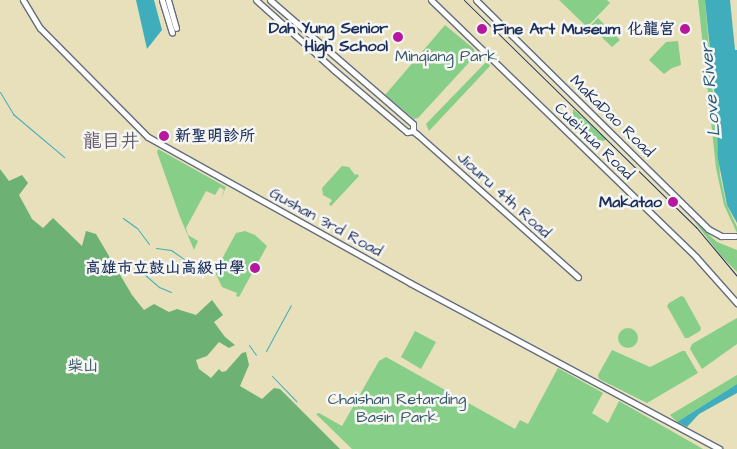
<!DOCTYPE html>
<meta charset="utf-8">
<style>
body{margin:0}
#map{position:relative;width:737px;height:449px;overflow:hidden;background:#e7e0bb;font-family:"Architects Daughter","LXGW WenKai TC",sans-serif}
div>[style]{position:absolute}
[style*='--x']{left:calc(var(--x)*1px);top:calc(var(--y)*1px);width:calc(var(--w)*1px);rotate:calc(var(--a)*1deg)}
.green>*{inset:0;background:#87ce89}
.round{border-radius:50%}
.forest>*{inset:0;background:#6db175}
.water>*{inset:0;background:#3fadbc}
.stream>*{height:1px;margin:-0.5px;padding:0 0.5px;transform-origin:0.5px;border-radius:0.5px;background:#3fadbc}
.roads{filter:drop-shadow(1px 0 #626d7f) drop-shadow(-1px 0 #626d7f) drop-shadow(0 1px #626d7f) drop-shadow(0 -1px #626d7f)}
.secondary>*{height:5px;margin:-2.5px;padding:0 2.5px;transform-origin:2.5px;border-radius:2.5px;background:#fff}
.tram>*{height:1px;margin:-0.5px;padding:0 0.5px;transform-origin:0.5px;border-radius:0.5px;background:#1b2f5e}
.dots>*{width:14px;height:14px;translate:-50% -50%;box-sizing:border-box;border:2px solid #f6f6f2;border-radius:50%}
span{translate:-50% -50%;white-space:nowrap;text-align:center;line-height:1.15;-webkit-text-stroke:5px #f6f6f2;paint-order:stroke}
.poi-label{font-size:16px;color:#1b2f5e;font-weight:700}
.right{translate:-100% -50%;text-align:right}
.left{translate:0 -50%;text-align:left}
.park-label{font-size:16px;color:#365769}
.street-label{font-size:16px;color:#1b2f5e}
.water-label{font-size:18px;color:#285b7f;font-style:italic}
.quarter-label{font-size:19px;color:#655a6b}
</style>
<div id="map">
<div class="green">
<i style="clip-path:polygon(559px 0,607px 0,610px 3px,587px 27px)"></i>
<i style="clip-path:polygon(698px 0,705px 0,720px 175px,726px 203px,737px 227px,737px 233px,724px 205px,716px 168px)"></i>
<i style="clip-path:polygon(598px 18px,620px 40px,612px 47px,590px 26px)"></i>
<i style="clip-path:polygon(445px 25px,474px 49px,475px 56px,418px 118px,414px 119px,385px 95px)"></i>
<i style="clip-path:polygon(678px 41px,681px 65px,672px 68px,664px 74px,649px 60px,666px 42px)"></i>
<i style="clip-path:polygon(487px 61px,490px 66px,429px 131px,426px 124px)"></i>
<i style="clip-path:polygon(573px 109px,606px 139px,604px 141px,590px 138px,585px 130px,578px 127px,573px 118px)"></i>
<i style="clip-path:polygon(158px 149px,226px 187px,221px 199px,224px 190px,220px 187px,215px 195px,206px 191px,186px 228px,188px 235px,198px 241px,194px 250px,180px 217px,157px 152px)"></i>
<i style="clip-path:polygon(342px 166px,349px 167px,355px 175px,357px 174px,359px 176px,331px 206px,329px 204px,332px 200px,323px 195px,322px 188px)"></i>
<i style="clip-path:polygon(694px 221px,717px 242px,737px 250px,737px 272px,721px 256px)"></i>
<i style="clip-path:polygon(245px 231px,255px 235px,267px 246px,239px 297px,236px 296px,237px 293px,222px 287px,215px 272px,236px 233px)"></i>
<i style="clip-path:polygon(681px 296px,684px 297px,701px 328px,700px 331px,688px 338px,685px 338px,667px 306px,669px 303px)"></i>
<i style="clip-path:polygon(737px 318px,737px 344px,702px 369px,690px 349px,692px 344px)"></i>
<i class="round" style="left:618px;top:328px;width:20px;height:20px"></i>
<i style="clip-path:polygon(415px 331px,436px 342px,421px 369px,401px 357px)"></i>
<i style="clip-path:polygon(612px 350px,650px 367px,682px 351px,685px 351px,698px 373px,647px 403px,599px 379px,598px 375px)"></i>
<i style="clip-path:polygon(386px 357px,515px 429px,520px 420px,528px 424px,558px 368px,603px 393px,592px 413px,608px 423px,619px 401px,703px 449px,352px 449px,316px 414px,319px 413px,342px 426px,379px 361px)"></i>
<i style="clip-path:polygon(737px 375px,737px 384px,677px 422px,670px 415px)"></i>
</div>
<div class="forest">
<i style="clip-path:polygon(0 169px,9px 181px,22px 175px,28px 183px,19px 195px,32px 219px,43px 228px,53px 218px,82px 246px,86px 231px,96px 234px,132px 295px,144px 310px,154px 304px,169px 312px,177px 309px,196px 315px,212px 300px,223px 315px,214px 322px,225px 337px,235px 345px,229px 348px,219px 342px,207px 356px,196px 360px,199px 369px,211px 378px,219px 369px,222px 372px,226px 371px,242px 353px,246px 352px,249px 365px,240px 386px,262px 399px,274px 388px,280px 389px,340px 449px,0 449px)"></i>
</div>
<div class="water">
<i style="clip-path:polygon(136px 0,154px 0,162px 30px,147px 49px)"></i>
<i style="clip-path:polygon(705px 0,730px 0,735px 50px,737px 50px,737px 223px,727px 205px,718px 159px,716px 109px)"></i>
<i style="clip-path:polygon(737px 384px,737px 393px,699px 414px,687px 427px,677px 422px)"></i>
</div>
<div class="stream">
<i style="--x:0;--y:92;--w:26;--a:59"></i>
<i style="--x:13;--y:114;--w:67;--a:40.1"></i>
<i style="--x:123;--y:218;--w:17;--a:36"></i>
<i style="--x:137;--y:228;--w:20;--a:53"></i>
<i style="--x:156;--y:248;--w:15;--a:8"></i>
<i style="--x:171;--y:250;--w:16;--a:35"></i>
<i style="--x:184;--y:259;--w:15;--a:67"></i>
<i style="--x:144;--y:274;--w:20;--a:41"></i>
<i style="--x:159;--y:287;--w:13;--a:23"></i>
<i style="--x:249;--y:345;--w:12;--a:55"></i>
<i style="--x:266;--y:351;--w:52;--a:-61.5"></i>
<i style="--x:272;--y:376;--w:35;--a:46"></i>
</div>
<div class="roads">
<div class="secondary">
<i style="--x:23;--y:0;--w:33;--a:59"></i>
<i style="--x:40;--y:28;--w:153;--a:45.3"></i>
<i style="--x:148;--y:137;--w:300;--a:29.1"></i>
<i style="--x:410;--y:283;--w:351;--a:28.2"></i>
<i style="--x:162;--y:0;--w:34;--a:73"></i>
<i style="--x:168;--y:0;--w:29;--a:74"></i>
<i style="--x:256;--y:0;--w:105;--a:41.9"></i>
<i style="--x:334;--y:70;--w:96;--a:40.3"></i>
<i style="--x:407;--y:132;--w:6;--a:-9"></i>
<i style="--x:413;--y:131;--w:6;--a:39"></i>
<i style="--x:418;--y:135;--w:214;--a:41.6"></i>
<i style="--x:270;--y:0;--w:189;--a:40.9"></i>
<i style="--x:413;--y:124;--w:7;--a:90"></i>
<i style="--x:431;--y:0;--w:369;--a:44.1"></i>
<i style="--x:696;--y:257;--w:62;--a:48.3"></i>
<i style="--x:476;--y:0;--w:326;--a:44.6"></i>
<i style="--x:708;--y:229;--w:15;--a:28"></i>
<i style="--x:721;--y:236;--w:14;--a:0"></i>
</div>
</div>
<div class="tram">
<i style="--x:464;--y:0;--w:325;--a:44.4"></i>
<i style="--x:696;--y:227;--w:64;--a:50.1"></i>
</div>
<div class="dots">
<i style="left:482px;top:29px;background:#b5179e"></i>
<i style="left:685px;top:29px;background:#b5179e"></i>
<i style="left:398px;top:37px;background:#b5179e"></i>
<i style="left:164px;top:136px;background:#b5179e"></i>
<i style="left:673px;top:202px;background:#b5179e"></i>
<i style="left:255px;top:268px;background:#b5179e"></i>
</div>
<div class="poi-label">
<span class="right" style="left:388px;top:37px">Dah Yung Senior<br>High School</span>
<span class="left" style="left:493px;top:29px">Fine Art Museum</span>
<span class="right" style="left:675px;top:29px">化龍宮</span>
<span class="left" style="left:175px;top:136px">新聖明診所</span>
<span class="right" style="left:662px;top:202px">Makatao</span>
<span class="right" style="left:245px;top:268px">高雄市立鼓山高級中學</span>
</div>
<div class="park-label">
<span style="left:446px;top:56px">Minqiang Park</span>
<span style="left:83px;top:366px">柴山</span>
<span style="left:397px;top:408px">Chaishan Retarding<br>Basin Park</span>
</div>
<div class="street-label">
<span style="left:612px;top:116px;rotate:44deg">MaKaDao Road</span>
<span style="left:594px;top:141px;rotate:44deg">Cuei-hua Road</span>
<span style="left:504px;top:195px;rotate:42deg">Jiouru 4th Road</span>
<span style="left:326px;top:222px;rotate:29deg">Gushan 3rd Road</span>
</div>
<div class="water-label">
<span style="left:711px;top:90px;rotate:-95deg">Love River</span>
</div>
<div class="quarter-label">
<span style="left:111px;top:142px">龍目井</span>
</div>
</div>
